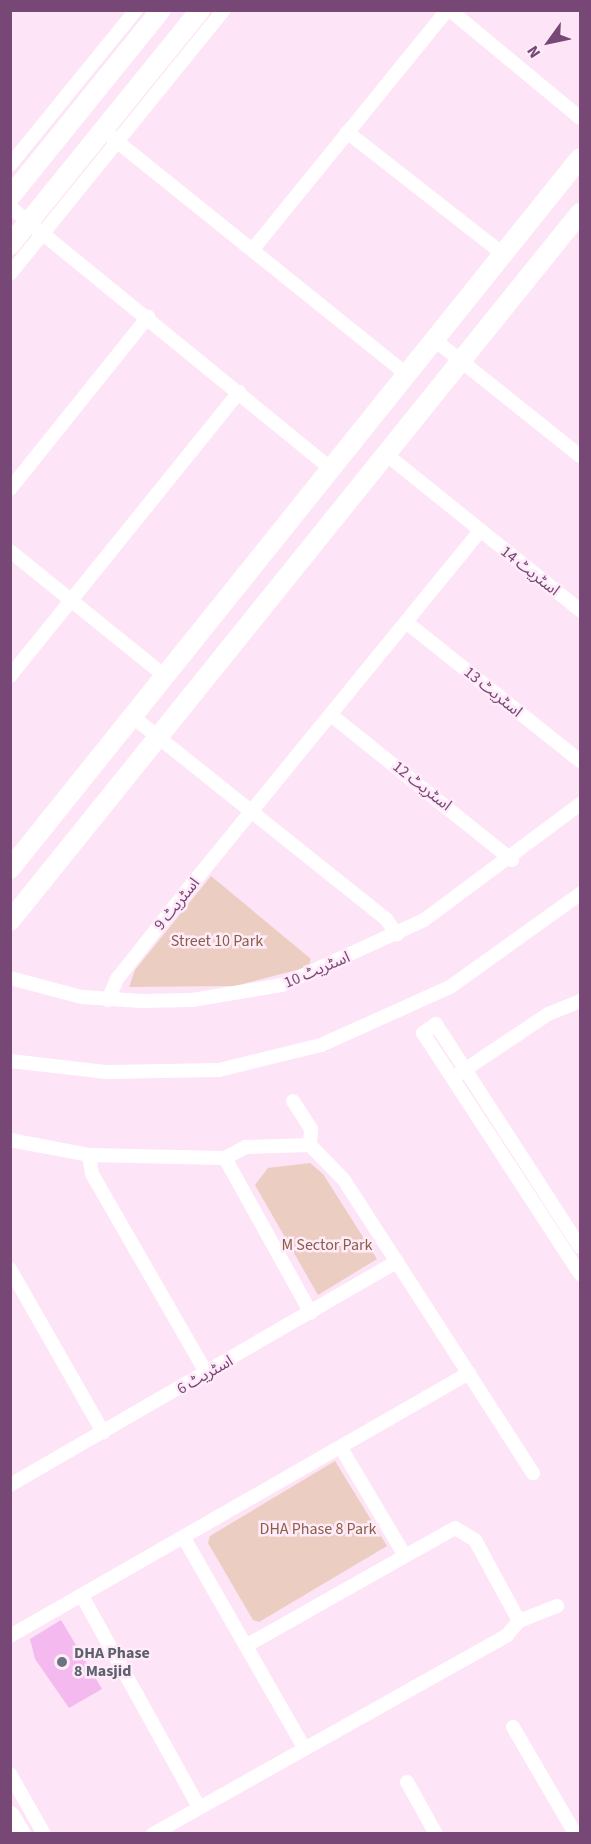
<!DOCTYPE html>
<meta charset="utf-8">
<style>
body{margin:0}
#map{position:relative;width:591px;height:1844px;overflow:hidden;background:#fde4f6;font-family:"Source Sans 3","Noto Sans Arabic",sans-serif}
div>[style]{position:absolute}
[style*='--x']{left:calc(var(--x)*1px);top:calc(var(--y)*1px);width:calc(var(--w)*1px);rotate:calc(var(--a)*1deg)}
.green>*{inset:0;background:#eccdc1}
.building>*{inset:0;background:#f4baef}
.street>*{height:14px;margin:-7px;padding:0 7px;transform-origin:7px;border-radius:7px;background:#fff}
.secondary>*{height:20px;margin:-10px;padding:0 10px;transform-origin:10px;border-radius:10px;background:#fff}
.dots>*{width:16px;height:16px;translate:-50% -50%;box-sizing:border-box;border:3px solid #ffebf9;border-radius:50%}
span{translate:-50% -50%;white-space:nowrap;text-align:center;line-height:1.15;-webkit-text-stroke:5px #ffebf9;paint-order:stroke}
.street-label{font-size:16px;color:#774875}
.park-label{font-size:16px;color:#895f45}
.worship-label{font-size:16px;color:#5b616d;font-weight:700}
.left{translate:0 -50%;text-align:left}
.frame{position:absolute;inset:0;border:12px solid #774875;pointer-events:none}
.north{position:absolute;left:519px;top:12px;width:60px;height:60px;-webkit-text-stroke:4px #ffebf9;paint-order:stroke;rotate:237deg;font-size:16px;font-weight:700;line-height:24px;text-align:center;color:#774875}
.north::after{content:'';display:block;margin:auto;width:21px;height:27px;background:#774875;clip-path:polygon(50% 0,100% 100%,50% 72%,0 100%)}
</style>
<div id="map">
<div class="green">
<i style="clip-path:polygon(211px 876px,311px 959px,308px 967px,235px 986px,129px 987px,135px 970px)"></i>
<i style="clip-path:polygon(310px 1163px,323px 1174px,377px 1259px,318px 1295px,255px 1185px,268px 1168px)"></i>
<i style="clip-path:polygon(335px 1461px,387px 1546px,259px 1622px,253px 1620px,208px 1543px,210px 1536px)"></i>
</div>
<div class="building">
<i style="clip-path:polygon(61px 1620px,102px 1689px,69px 1708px,35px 1659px,30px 1639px)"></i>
</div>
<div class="street">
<i style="--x:450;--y:10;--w:169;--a:39.7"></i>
<i style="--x:104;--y:131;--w:390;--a:38.8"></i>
<i style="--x:347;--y:132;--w:198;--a:38"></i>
<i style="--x:10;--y:165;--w:200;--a:-50.9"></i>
<i style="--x:10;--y:207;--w:416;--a:39.2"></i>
<i style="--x:253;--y:249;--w:308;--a:-50.9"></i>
<i style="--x:10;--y:274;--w:340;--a:-51"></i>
<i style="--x:436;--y:341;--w:184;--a:38.6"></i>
<i style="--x:387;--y:455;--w:248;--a:38.8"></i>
<i style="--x:10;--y:489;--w:221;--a:-51.3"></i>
<i style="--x:10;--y:551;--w:199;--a:38.9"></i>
<i style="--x:406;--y:622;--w:223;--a:38.6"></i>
<i style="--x:10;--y:676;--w:365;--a:-51.1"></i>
<i style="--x:331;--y:715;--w:232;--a:38.7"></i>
<i style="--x:133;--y:717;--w:324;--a:38.6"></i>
<i style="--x:386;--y:919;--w:19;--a:54"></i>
<i style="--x:10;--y:978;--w:74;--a:14.8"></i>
<i style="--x:82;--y:997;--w:60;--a:3.8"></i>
<i style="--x:142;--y:1001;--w:50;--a:-1.1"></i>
<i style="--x:192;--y:1000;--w:91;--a:-9.5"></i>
<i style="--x:282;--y:985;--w:156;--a:-24.6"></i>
<i style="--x:424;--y:920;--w:194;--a:-36.6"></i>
<i style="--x:108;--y:1000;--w:23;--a:-67"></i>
<i style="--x:117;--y:979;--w:115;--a:-51.7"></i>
<i style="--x:188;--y:889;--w:462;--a:-50.8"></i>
<i style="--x:10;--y:1061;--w:98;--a:6.5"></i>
<i style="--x:107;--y:1072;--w:112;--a:-1"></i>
<i style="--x:219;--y:1070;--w:105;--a:-13.8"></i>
<i style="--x:321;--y:1045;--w:141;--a:-24.2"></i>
<i style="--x:450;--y:987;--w:160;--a:-35.6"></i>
<i style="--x:460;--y:1073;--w:106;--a:-33.8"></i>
<i style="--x:548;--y:1014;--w:35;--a:-22"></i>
<i style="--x:293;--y:1101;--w:33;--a:57"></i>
<i style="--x:311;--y:1129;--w:16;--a:94"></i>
<i style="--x:10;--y:1140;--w:80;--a:10.8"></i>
<i style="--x:89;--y:1155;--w:136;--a:1.3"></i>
<i style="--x:225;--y:1158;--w:24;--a:-28"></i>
<i style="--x:246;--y:1147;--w:64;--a:-1.8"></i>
<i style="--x:310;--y:1145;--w:49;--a:45.8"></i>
<i style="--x:344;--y:1180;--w:349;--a:57.2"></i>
<i style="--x:89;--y:1155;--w:19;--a:81"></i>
<i style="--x:92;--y:1174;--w:231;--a:60.1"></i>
<i style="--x:225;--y:1158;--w:177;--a:61"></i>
<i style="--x:580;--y:1247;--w:265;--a:-122.9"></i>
<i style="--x:436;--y:1024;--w:16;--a:145"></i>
<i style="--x:423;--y:1033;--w:288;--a:56.9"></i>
<i style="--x:10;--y:1269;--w:188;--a:60.3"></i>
<i style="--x:341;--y:1448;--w:123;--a:59.3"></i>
<i style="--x:10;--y:1485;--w:447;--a:-30"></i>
<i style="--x:184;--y:1538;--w:243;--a:60.2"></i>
<i style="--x:82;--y:1596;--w:241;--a:61"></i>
<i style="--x:519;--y:1621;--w:41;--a:-21.5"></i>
<i style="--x:10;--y:1636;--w:529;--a:-29.81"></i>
<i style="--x:513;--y:1727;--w:121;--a:59.8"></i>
<i style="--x:10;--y:1774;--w:69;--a:60.5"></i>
<i style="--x:407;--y:1782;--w:60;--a:60.9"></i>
<i style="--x:153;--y:1834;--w:406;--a:-29.3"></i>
<i style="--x:507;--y:1635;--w:18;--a:-49"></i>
<i style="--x:519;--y:1621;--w:92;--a:-118.5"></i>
<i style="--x:475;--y:1540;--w:23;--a:-149"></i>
<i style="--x:455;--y:1528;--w:239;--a:150.6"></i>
</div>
<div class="secondary">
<i style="--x:10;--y:197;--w:240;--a:-51.1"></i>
<i style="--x:10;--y:245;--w:302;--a:-51"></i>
<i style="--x:10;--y:869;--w:911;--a:-51.28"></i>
<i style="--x:10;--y:921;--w:909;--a:-51.16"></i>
<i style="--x:10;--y:1816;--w:21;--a:59"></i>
</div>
<div class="dots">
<i style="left:62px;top:1662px;background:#6b7280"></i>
</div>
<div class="street-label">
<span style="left:530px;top:571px;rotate:38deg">اسٹریٹ 14</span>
<span style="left:493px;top:692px;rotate:39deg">اسٹریٹ 13</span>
<span style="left:422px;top:786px;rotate:38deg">اسٹریٹ 12</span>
<span style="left:177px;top:904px;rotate:-51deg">اسٹریٹ 9</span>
<span style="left:317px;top:970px;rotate:-23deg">اسٹریٹ 10</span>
<span style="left:205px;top:1375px;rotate:-30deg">اسٹریٹ 6</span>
</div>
<div class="park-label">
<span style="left:217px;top:941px">Street 10 Park</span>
<span style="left:327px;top:1245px">M Sector Park</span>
<span style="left:318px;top:1529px">DHA Phase 8 Park</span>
</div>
<div class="worship-label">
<span class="left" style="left:74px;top:1662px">DHA Phase<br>8 Masjid</span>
</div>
<div class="frame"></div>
<div class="north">N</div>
</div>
